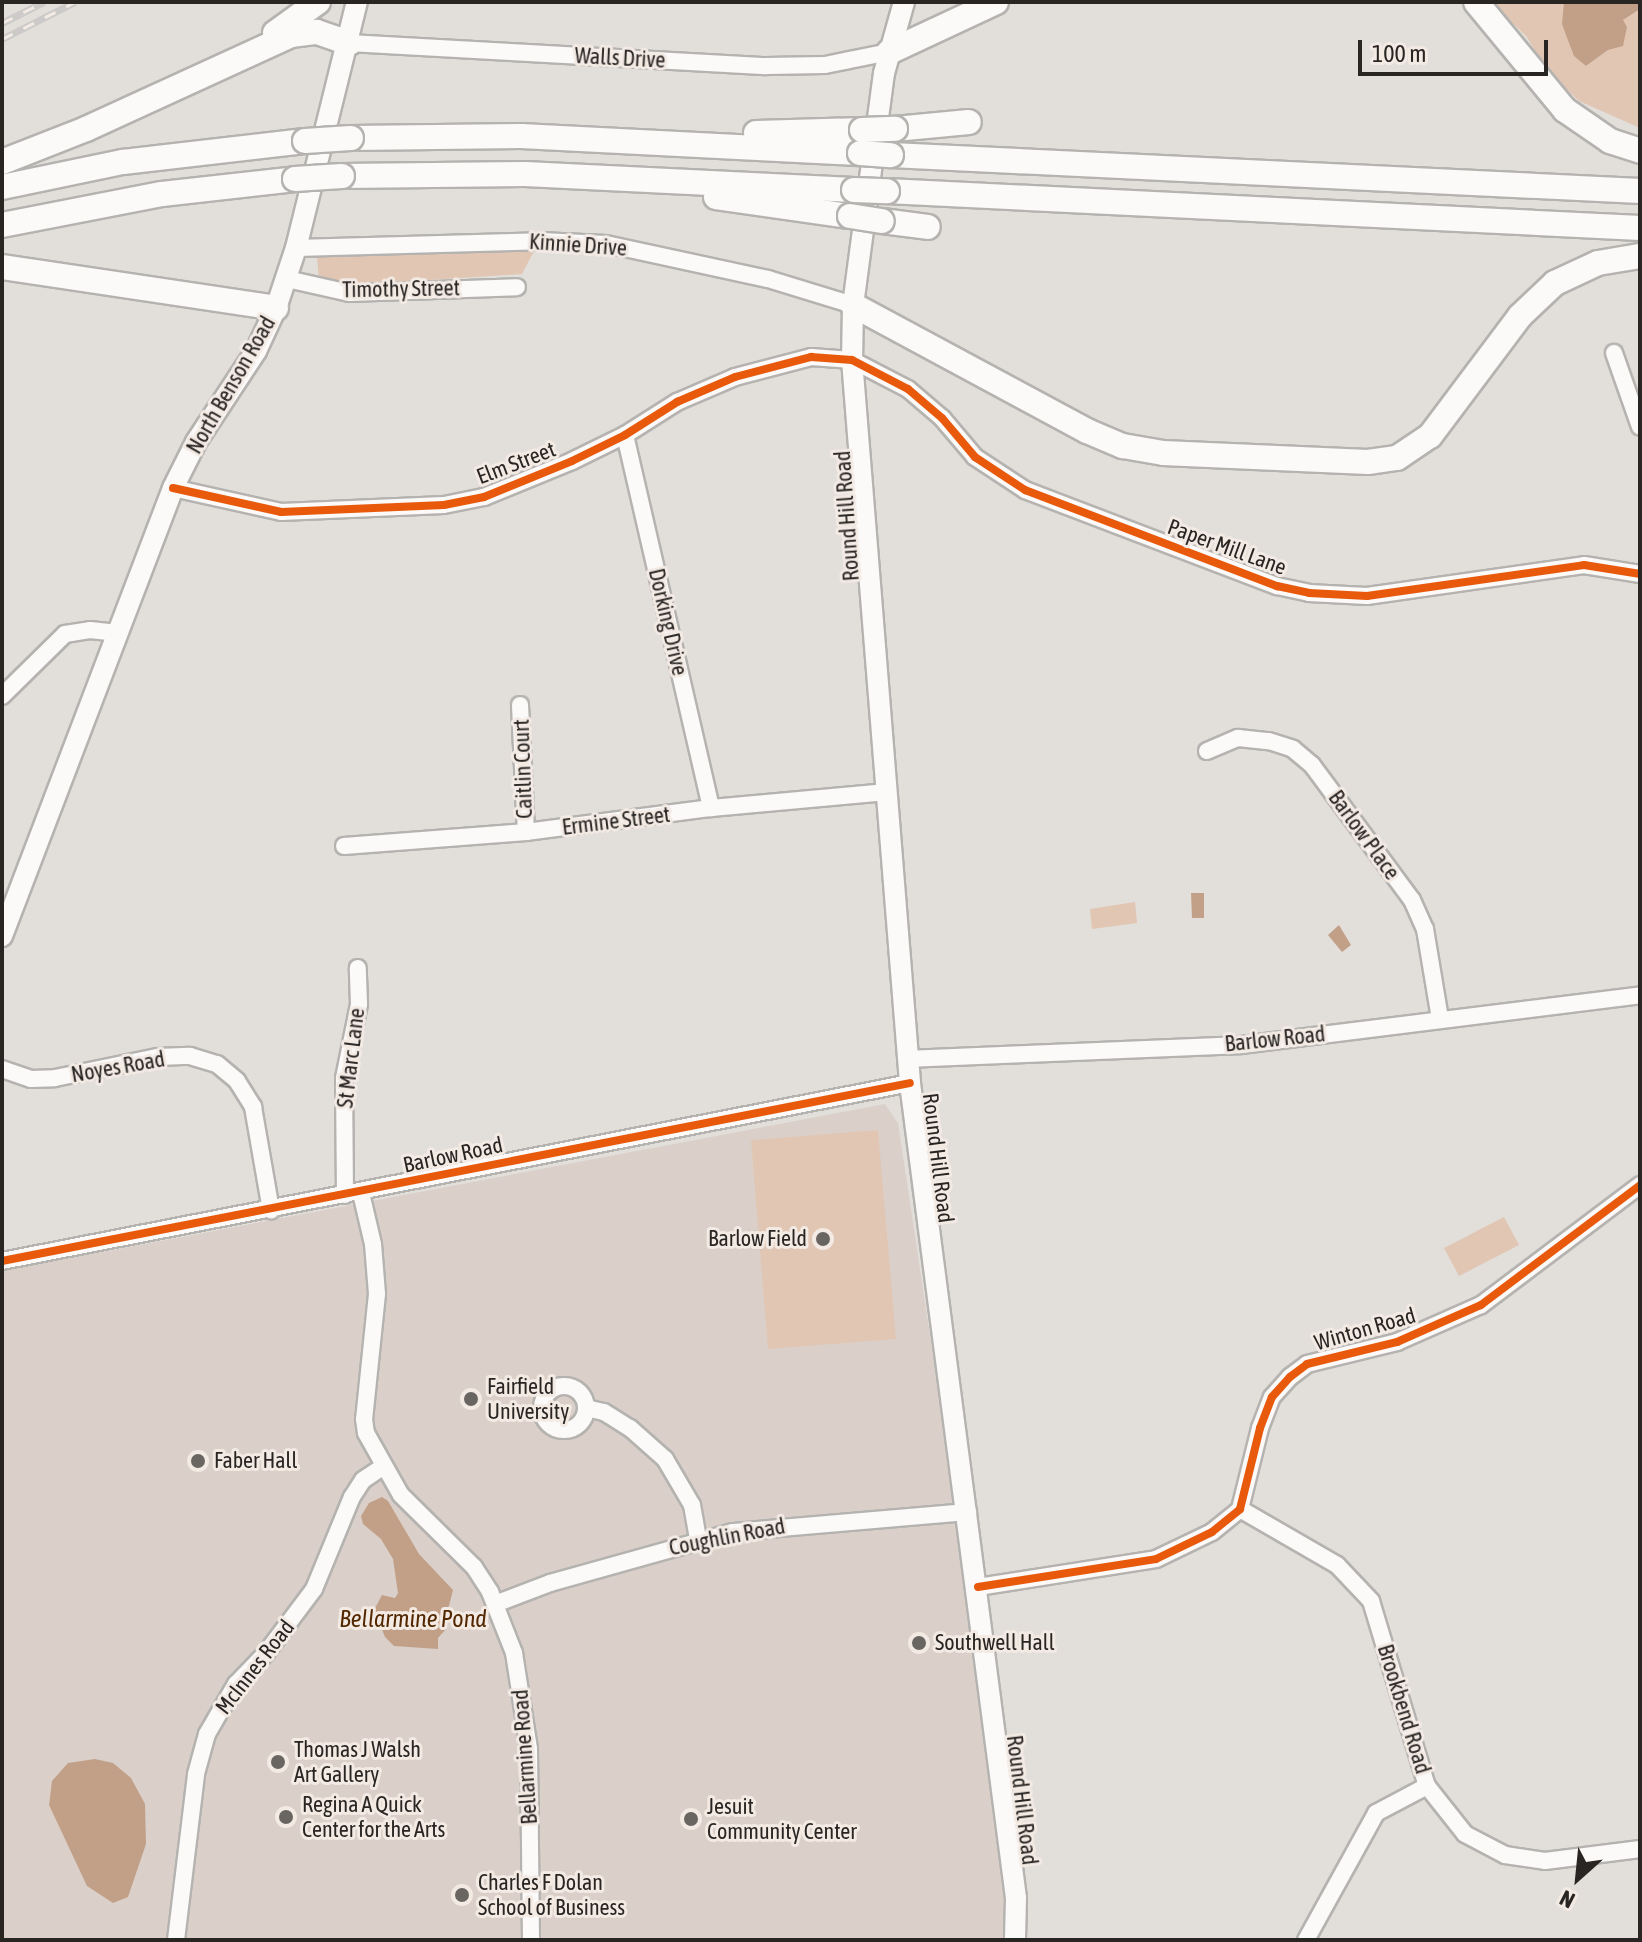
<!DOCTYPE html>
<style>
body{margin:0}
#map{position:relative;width:1642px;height:1942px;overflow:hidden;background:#e2deda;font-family:"Asap Condensed",sans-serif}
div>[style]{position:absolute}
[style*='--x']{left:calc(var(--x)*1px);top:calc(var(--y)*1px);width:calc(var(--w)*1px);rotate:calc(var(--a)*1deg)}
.built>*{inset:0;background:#dad0c9}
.green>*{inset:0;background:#e1c6b3}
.water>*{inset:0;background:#c2a088}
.roads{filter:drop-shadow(2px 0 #b5b3b0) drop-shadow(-2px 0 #b5b3b0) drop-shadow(0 2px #b5b3b0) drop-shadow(0 -2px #b5b3b0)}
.minor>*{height:16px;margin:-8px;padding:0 8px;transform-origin:8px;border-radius:8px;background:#fbfaf9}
.minor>.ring{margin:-8px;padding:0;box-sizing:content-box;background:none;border:16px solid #fbfaf9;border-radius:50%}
.major>*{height:20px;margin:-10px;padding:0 10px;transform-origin:10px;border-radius:10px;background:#fbfaf9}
.highway>*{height:24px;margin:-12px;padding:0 12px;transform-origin:12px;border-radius:12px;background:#fbfaf9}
.rail>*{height:7px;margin-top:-3.5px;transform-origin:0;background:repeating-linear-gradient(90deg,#f3eae4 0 12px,#cbcac9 0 24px);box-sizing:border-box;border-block:2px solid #cbcac9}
.bridges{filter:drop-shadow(2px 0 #b5b3b0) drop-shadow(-2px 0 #b5b3b0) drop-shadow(0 2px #b5b3b0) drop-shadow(0 -2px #b5b3b0)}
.highway-bridge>*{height:24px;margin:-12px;padding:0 12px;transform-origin:12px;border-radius:12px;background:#fbfaf9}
.cycleway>*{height:8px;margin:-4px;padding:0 4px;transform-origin:4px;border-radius:4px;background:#e8590c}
.dots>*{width:22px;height:22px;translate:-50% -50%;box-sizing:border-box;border:4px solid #f3eae4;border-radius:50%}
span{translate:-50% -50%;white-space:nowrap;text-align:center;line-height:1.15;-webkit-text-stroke:6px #f3eae4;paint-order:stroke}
.street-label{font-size:22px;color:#282522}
.poi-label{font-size:22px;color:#282522}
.right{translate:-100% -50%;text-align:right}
.left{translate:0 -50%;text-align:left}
.water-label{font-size:24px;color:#532800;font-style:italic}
.frame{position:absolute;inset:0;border:4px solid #282522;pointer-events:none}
.north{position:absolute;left:1538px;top:1838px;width:80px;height:80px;-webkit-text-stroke:6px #f3eae4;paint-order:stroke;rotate:207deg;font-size:22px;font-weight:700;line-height:32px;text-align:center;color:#282522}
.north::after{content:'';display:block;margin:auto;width:28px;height:36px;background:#282522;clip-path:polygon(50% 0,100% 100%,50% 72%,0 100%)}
.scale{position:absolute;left:1358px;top:40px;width:190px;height:36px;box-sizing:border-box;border:4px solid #282522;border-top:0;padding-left:10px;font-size:24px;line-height:28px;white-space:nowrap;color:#282522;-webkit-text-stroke:6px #f3eae4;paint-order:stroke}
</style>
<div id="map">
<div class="built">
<i style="clip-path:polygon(885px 1104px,898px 1123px,959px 1528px,1007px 1905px,1005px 1940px,2px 1940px,2px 1271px)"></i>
</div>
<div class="green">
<i style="clip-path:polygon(1491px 2px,1564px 2px,1586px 66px,1608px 50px,1623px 20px,1640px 9px,1640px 128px,1579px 101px,1544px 67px,1527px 37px)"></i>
<i style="clip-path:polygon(534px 251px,522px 274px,355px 285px,319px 279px,317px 257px)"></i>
<i style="clip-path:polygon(1135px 902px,1137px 923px,1092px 929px,1090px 909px)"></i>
<i style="clip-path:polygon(878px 1130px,896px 1339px,768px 1349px,751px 1140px)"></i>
<i style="clip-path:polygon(1504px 1217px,1519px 1245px,1459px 1276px,1444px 1248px)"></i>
</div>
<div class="water">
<i style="clip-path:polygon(1564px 2px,1640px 2px,1640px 9px,1623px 20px,1627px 27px,1623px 46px,1608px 50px,1586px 66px,1574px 56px,1566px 35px,1562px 24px)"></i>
<i style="clip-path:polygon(1191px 893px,1204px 893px,1204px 918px,1192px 918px)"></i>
<i style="clip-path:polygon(1339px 925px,1351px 945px,1342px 952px,1328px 935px)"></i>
<i style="clip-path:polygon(382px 1497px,388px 1501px,419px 1554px,453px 1590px,449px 1606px,442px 1614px,446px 1629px,438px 1638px,438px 1649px,394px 1646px,385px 1637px,374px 1610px,382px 1595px,395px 1598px,398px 1593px,393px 1559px,381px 1539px,363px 1524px,361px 1516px,369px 1503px)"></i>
<i style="clip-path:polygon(95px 1759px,113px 1763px,131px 1778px,145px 1804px,146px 1844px,128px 1897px,113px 1903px,87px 1886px,49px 1805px,52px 1781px,68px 1763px)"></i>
</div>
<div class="roads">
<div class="minor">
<i style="--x:349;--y:43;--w:418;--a:3.2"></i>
<i style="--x:766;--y:66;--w:59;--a:-1"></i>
<i style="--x:825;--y:65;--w:65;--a:-11.5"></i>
<i style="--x:296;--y:248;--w:244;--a:-1.6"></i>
<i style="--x:540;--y:241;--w:66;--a:2.6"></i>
<i style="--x:606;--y:244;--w:166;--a:12.2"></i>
<i style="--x:768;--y:279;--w:89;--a:17"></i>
<i style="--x:287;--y:279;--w:64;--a:12.7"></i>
<i style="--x:349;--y:293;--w:168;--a:-2"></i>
<i style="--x:1614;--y:353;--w:78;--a:70.6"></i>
<i style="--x:625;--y:435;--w:383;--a:77"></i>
<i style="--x:173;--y:488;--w:111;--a:12.5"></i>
<i style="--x:281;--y:512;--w:163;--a:-2.5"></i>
<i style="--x:444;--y:505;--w:41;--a:-11.3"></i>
<i style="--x:484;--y:497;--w:95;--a:-22.2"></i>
<i style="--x:572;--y:461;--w:59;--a:-26.1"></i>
<i style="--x:625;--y:435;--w:62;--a:-32.4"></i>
<i style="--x:677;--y:402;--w:63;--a:-23.3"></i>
<i style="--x:735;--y:377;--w:79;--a:-14.7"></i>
<i style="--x:811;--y:357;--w:41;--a:4.2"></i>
<i style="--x:852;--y:360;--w:63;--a:27.4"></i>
<i style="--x:908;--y:389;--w:45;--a:40.5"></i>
<i style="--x:942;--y:418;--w:51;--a:49.8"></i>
<i style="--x:975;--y:457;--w:60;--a:33.4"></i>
<i style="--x:1025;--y:490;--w:270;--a:20.9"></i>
<i style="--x:1277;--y:586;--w:33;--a:12"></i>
<i style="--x:1309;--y:593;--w:58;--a:3"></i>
<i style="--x:1367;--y:596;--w:219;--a:-8.1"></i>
<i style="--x:1584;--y:565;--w:57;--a:9.1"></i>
<i style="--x:2;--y:696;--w:88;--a:-44.5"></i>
<i style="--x:65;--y:634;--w:25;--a:-9"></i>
<i style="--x:90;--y:630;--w:28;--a:6"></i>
<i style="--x:520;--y:705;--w:127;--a:87.3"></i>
<i style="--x:1207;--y:751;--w:34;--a:-23"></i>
<i style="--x:1238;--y:738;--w:31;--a:6"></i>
<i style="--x:1269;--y:741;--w:25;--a:18"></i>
<i style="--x:1293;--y:749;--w:25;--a:40"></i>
<i style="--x:1312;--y:765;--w:168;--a:53.5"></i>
<i style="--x:1412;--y:900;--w:32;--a:66"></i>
<i style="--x:1425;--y:929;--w:91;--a:80.5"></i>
<i style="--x:344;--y:846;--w:183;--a:-4.4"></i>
<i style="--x:526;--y:832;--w:187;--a:-7.4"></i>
<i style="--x:711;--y:808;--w:177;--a:-5.2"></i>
<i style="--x:908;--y:1059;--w:333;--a:-2.4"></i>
<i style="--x:1241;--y:1045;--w:402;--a:-7.1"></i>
<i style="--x:2;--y:1069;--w:31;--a:19"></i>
<i style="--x:31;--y:1079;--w:24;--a:-2"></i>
<i style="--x:55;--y:1078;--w:104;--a:-11.6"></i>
<i style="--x:157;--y:1057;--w:33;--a:-2"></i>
<i style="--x:190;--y:1056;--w:28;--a:17"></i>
<i style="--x:217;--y:1064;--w:26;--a:40"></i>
<i style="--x:237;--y:1081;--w:31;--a:58"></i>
<i style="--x:253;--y:1107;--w:105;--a:80.1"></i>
<i style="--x:361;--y:1193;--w:52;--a:76.8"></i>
<i style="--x:373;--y:1244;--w:50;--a:85.4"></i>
<i style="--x:377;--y:1294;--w:126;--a:95.9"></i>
<i style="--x:364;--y:1419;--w:14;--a:82"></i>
<i style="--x:366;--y:1433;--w:71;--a:60.6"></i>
<i style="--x:401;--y:1495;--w:103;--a:44.6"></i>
<i style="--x:474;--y:1567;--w:30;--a:57"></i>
<i style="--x:490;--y:1592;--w:66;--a:68.5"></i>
<i style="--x:514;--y:1653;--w:97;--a:81.1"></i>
<i style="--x:529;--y:1749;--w:191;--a:89.4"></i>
<i style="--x:345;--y:1195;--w:117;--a:-90.5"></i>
<i style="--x:344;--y:1078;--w:76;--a:-78.5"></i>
<i style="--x:359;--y:1004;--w:36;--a:-92"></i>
<i style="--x:2;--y:1261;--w:925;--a:-11.09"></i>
<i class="ring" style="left:542px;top:1386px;width:28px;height:28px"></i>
<i style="--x:586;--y:1408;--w:18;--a:13"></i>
<i style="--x:604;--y:1412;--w:31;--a:32"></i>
<i style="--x:630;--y:1428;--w:47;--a:41.5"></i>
<i style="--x:665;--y:1459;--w:53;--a:59.6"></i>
<i style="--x:692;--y:1505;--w:34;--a:80"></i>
<i style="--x:1240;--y:1509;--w:112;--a:30"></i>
<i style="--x:1337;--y:1565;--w:50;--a:46.6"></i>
<i style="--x:1371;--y:1601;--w:193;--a:73.2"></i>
<i style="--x:1427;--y:1786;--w:61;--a:51.6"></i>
<i style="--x:1465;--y:1834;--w:45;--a:27.7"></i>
<i style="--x:1505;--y:1855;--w:40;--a:8.5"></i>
<i style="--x:1545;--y:1861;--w:96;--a:-7.2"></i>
<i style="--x:978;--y:1587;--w:180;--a:-8.9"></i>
<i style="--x:1156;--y:1559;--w:62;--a:-25.7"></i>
<i style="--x:1212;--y:1532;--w:36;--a:-39"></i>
<i style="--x:1240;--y:1509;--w:83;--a:-76.1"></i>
<i style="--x:1260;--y:1428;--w:33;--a:-69"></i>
<i style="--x:1272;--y:1397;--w:27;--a:-48"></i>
<i style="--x:1290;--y:1377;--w:21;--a:-37"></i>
<i style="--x:1307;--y:1364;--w:93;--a:-13.7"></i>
<i style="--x:1397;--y:1342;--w:92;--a:-23.8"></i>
<i style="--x:1481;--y:1305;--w:199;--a:-37"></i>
<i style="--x:495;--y:1604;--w:59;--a:-20.9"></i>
<i style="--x:550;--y:1583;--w:190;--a:-15.6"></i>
<i style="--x:733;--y:1532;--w:236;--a:-4.9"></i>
<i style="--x:176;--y:1940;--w:167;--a:-83.1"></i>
<i style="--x:196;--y:1774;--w:41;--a:-74.6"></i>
<i style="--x:207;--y:1734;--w:58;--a:-59.9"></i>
<i style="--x:236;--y:1684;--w:43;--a:-45.9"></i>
<i style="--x:266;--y:1653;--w:80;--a:-53.1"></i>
<i style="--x:314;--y:1589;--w:100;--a:-67.6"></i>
<i style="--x:352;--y:1497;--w:20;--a:-57"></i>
<i style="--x:363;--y:1480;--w:25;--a:-34"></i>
<i style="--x:1306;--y:1940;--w:145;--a:-61.1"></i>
<i style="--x:1376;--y:1813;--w:58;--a:-27.9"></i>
</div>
<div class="major">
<i style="--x:904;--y:2;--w:74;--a:105.7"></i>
<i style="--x:884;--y:73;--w:234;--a:97.6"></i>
<i style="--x:853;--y:305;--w:55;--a:91"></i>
<i style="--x:852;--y:360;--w:725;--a:85.41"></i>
<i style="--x:910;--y:1083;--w:822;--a:82.59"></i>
<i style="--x:1016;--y:1898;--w:42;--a:91.4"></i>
<i style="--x:2;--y:936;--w:480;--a:-69.1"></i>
<i style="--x:173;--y:488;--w:51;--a:-63.4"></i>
<i style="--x:196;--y:442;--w:109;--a:-56.6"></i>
<i style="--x:256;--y:351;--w:47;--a:-65.1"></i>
<i style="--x:276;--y:308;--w:63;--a:-71.6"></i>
<i style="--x:296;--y:248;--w:253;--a:-76.1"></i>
</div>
<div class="highway">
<i style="--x:1476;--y:2;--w:140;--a:50.5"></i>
<i style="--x:1565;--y:110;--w:55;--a:34.6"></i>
<i style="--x:1610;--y:141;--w:32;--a:18"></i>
<i style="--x:275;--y:33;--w:53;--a:-35.8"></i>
<i style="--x:889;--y:52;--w:118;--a:-25"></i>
<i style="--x:895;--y:129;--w:74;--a:-5.4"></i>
<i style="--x:756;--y:133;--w:106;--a:-1.6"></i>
<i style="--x:351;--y:138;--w:170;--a:-0.7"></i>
<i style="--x:521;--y:136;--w:339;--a:2.9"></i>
<i style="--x:891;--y:155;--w:750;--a:2.75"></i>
<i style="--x:2;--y:162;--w:90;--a:-21.4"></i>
<i style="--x:86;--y:129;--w:226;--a:-24.6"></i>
<i style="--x:291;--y:35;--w:26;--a:-7"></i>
<i style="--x:317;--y:32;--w:34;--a:19"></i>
<i style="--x:342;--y:176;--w:183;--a:-0.6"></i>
<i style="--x:525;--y:174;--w:329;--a:2.8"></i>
<i style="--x:2;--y:187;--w:124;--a:-11.7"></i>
<i style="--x:123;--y:162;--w:183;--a:-6.6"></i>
<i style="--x:887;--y:191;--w:754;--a:2.81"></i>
<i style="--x:716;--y:197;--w:135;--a:8.1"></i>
<i style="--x:882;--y:221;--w:46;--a:7.4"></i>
<i style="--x:2;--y:225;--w:163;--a:-11"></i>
<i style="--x:162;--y:194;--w:134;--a:-6.4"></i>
<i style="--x:2;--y:267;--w:277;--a:8.5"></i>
<i style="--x:853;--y:305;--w:266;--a:28.3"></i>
<i style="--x:1087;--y:431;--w:39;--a:23"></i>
<i style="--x:1123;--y:446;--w:41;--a:9.9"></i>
<i style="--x:1163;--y:453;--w:205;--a:2.5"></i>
<i style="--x:1368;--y:462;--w:29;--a:-8"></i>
<i style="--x:1397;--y:458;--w:40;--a:-34"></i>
<i style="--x:1430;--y:436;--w:150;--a:-53.1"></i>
<i style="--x:1520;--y:316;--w:48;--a:-43.3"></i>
<i style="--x:1555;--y:283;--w:47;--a:-24.9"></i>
<i style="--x:1598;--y:263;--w:43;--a:-9.5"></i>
</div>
</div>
<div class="rail">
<i style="--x:2;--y:23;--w:47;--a:-26.6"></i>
<i style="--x:2;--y:39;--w:82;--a:-26.9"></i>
</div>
<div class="bridges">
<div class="highway-bridge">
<i style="--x:862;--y:130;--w:33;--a:-2"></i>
<i style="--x:305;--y:141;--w:46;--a:-3.7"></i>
<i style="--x:860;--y:153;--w:31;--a:4"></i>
<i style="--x:295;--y:179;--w:47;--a:-3.7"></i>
<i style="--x:854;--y:190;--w:33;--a:2"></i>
<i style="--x:850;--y:216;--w:32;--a:9"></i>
</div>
</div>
<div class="cycleway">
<i style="--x:173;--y:488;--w:111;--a:12.5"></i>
<i style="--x:281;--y:512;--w:163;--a:-2.5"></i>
<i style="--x:444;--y:505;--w:41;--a:-11.3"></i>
<i style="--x:484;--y:497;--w:95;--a:-22.2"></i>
<i style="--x:572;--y:461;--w:59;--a:-26.1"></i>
<i style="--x:625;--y:435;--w:62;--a:-32.4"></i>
<i style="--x:677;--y:402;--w:63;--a:-23.3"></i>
<i style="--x:735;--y:377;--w:79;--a:-14.7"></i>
<i style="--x:811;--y:357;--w:41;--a:4.2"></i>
<i style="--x:852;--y:360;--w:63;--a:27.4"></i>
<i style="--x:908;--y:389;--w:45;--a:40.5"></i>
<i style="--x:942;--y:418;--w:51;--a:49.8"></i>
<i style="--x:975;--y:457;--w:60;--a:33.4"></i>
<i style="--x:1025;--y:490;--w:270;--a:20.9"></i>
<i style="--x:1277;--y:586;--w:33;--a:12"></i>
<i style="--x:1309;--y:593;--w:58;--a:3"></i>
<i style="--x:1367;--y:596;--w:219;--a:-8.1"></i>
<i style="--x:1584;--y:565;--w:57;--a:9.1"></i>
<i style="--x:2;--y:1261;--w:925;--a:-11.09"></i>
<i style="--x:978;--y:1587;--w:180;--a:-8.9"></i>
<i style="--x:1156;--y:1559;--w:62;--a:-25.7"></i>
<i style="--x:1212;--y:1532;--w:36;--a:-39"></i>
<i style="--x:1240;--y:1509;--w:83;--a:-76.1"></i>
<i style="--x:1260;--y:1428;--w:33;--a:-69"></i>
<i style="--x:1272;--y:1397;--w:27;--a:-48"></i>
<i style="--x:1290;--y:1377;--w:21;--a:-37"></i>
<i style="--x:1307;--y:1364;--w:93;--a:-13.7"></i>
<i style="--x:1397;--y:1342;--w:92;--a:-23.8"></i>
<i style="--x:1481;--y:1305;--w:199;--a:-37"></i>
</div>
<div class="dots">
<i style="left:823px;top:1239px;background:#696662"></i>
<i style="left:471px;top:1399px;background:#696662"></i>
<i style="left:198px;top:1461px;background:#696662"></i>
<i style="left:919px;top:1643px;background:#696662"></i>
<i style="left:278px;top:1762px;background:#696662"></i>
<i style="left:286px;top:1817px;background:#696662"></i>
<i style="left:691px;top:1819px;background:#696662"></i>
<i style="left:462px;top:1895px;background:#696662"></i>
</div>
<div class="street-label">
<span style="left:620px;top:58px;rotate:3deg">Walls Drive</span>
<span style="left:578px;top:245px;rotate:4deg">Kinnie Drive</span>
<span style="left:401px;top:289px;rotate:-1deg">Timothy Street</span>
<span style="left:231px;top:385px;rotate:-60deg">North Benson Road</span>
<span style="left:516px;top:463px;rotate:-21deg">Elm Street</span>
<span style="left:847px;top:516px;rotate:-94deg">Round Hill Road</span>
<span style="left:1227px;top:547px;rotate:20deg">Paper Mill Lane</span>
<span style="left:668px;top:622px;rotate:77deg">Dorking Drive</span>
<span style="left:523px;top:769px;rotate:-92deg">Caitlin Court</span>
<span style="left:616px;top:821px;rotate:-7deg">Ermine Street</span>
<span style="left:1364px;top:835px;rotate:54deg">Barlow Place</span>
<span style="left:1275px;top:1039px;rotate:-6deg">Barlow Road</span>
<span style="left:351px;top:1058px;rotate:-83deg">St Marc Lane</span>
<span style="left:118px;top:1067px;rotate:-10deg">Noyes Road</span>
<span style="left:453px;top:1155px;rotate:-12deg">Barlow Road</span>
<span style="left:938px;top:1158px;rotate:83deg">Round Hill Road</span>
<span style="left:1365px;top:1329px;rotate:-16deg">Winton Road</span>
<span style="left:727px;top:1537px;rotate:-11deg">Coughlin Road</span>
<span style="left:255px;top:1667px;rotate:-52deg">McInnes Road</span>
<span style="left:1404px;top:1709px;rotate:73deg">Brookbend Road</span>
<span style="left:525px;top:1757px;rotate:-94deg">Bellarmine Road</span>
<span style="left:1022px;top:1800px;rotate:83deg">Round Hill Road</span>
</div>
<div class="poi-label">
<span class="right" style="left:807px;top:1239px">Barlow Field</span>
<span class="left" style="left:487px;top:1399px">Fairfield<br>University</span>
<span class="left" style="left:214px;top:1461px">Faber Hall</span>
<span class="left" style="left:935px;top:1643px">Southwell Hall</span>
<span class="left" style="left:294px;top:1762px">Thomas J Walsh<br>Art Gallery</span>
<span class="left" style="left:302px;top:1817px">Regina A Quick<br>Center for the Arts</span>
<span class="left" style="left:707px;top:1819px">Jesuit<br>Community Center</span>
<span class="left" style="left:478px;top:1895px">Charles F Dolan<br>School of Business</span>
</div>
<div class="water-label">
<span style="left:413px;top:1619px">Bellarmine Pond</span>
</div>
<div class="frame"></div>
<div class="north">N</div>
<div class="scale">100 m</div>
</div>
